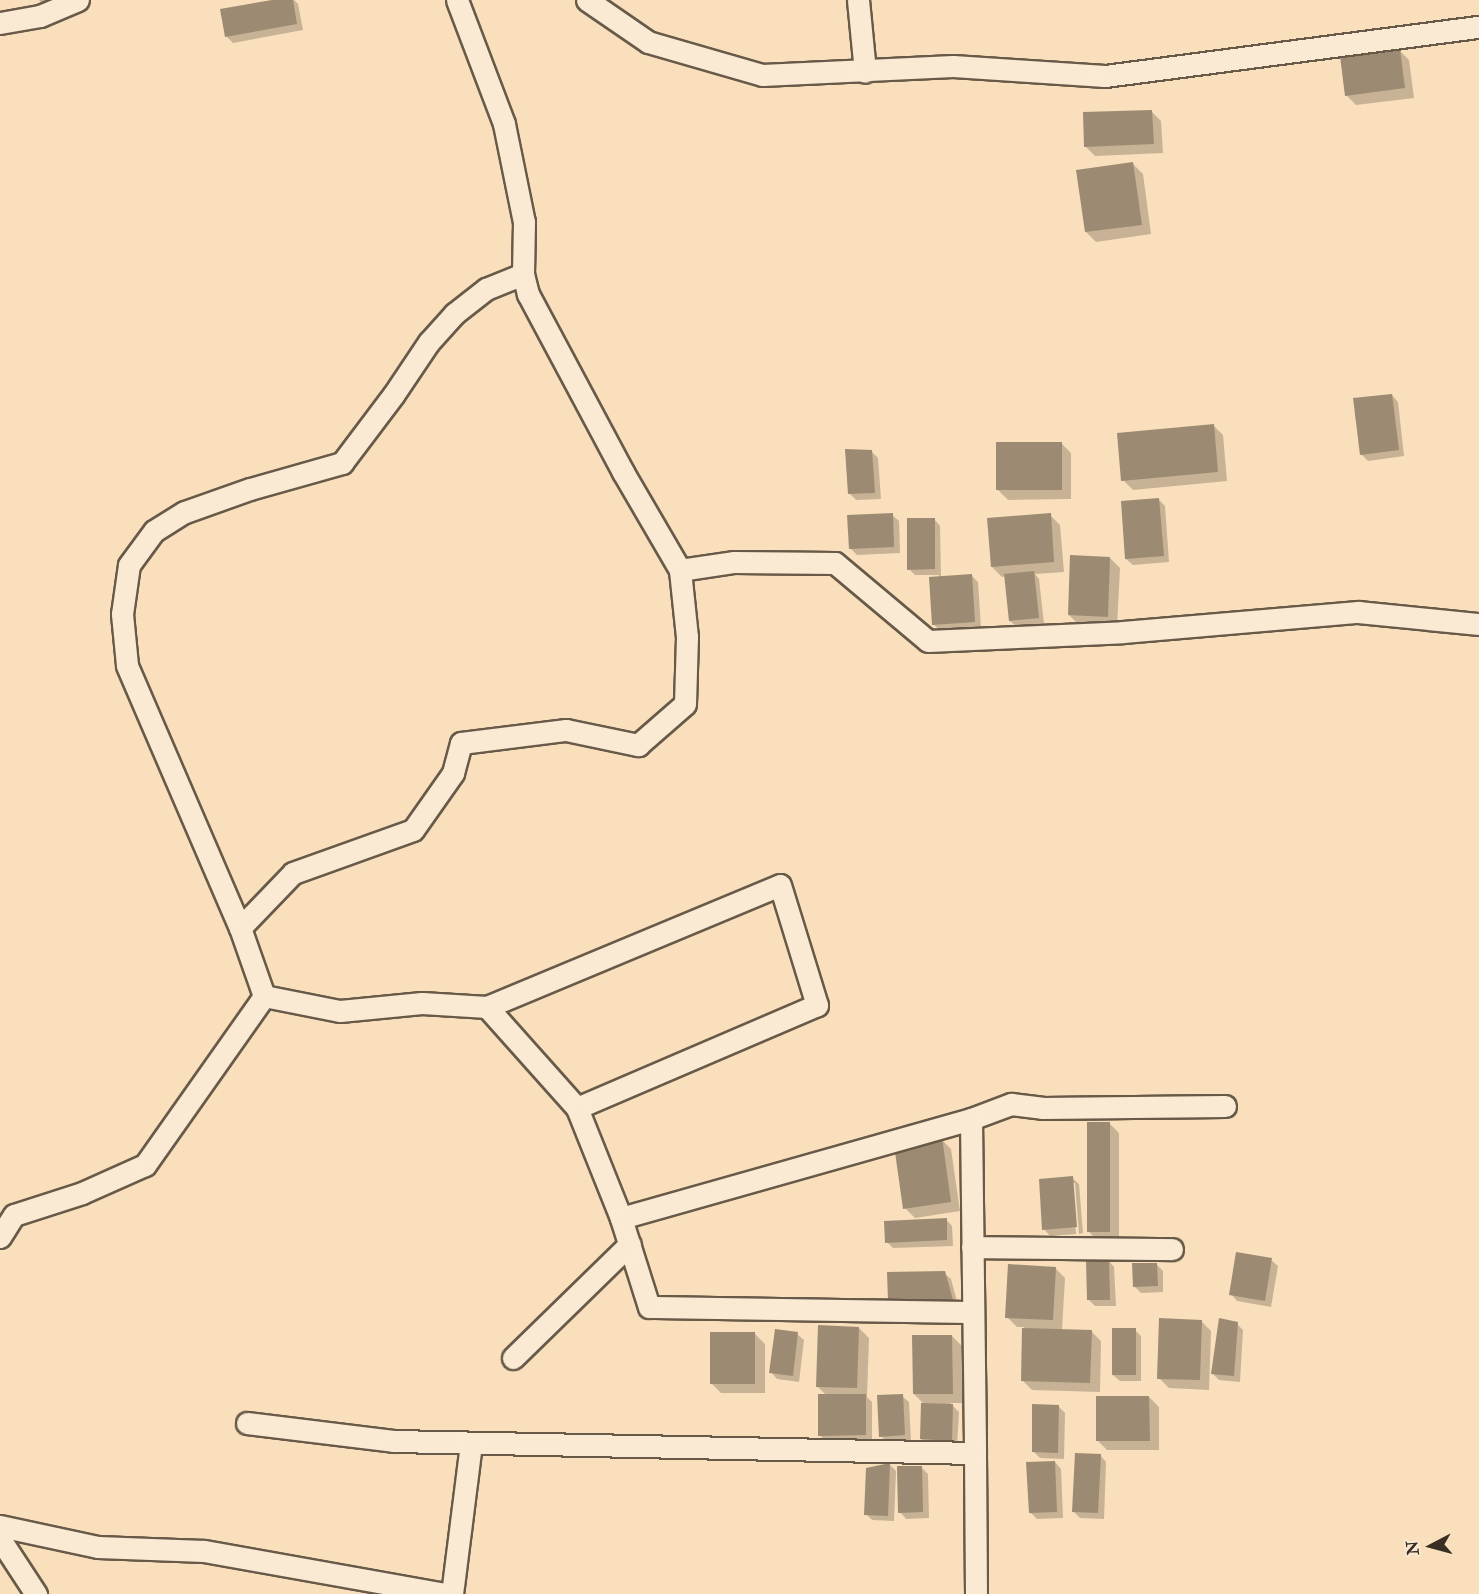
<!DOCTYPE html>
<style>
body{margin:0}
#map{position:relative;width:1479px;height:1594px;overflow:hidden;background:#f9dfbb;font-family:"IM FELL Double Pica",serif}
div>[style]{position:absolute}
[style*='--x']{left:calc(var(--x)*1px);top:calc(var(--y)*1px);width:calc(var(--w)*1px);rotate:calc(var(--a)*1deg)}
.shadow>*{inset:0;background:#0003}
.building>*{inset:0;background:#9c8a72}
.roads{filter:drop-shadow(2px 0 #685a49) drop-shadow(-2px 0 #685a49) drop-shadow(0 2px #685a49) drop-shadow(0 -2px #685a49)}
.street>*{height:21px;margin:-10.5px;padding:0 10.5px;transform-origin:10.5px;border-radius:10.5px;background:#fbead3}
span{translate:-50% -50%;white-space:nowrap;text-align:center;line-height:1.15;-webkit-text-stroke:6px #fbead3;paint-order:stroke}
.north{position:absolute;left:1401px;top:1516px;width:60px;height:60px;-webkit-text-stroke:4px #fbead3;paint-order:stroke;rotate:264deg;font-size:16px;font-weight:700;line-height:24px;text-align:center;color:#382e23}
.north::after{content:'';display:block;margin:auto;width:21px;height:27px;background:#382e23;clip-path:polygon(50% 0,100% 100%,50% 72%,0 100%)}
</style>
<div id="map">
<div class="shadow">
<i style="clip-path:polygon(39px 0,68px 0,50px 12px)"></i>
<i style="clip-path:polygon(280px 0,294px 0,298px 4px,303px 30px,233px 43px,227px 37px,222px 10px)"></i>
<i style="clip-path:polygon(1399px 50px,1409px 60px,1414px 98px,1356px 105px,1346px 95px)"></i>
<i style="clip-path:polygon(1151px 111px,1161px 121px,1163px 153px,1095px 156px,1085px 146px)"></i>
<i style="clip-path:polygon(1133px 164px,1143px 174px,1151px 234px,1096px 242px,1086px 232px)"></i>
<i style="clip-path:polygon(1392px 395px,1398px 402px,1404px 456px,1368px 461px,1361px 454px)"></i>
<i style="clip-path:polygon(1213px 425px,1223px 435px,1227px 481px,1133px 490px,1123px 480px)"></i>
<i style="clip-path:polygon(1061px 443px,1071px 453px,1071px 499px,1008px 500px,998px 490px)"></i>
<i style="clip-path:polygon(872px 452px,878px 458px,881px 499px,856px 500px,850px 494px)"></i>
<i style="clip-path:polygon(1159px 500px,1165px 506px,1169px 562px,1133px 565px,1126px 559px)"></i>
<i style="clip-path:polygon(892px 515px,899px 521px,900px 553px,857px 555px,850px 548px)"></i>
<i style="clip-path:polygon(1050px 515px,1060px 525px,1064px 572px,1035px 574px,1039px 579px,1044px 624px,1017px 627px,1010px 621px,1006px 576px,1002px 577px,992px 567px)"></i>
<i style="clip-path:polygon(934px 519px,940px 526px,941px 578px,972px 576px,978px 582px,981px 628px,940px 630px,933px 624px,939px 575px,915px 575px,909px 569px)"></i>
<i style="clip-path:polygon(1110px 558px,1120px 568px,1117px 627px,1079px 625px,1069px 615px)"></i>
<i style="clip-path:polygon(1109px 1123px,1119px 1133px,1119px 1242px,1099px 1242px,1089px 1232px)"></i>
<i style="clip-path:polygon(941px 1139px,951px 1149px,960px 1211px,915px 1218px,905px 1208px)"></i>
<i style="clip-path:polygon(1072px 1178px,1079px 1184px,1083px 1233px,1079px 1234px,1075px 1183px,1072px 1183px,1076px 1234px,1050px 1236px,1044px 1229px)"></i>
<i style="clip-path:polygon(946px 1219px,952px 1226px,953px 1246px,893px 1248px,887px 1242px)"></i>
<i style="clip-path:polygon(1108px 1260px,1114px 1267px,1116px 1306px,1095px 1306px,1089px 1300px)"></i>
<i style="clip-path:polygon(1271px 1260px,1278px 1266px,1271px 1307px,1237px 1301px,1231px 1294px)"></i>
<i style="clip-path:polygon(1156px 1264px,1163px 1271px,1163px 1292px,1141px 1293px,1134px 1286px)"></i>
<i style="clip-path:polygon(1055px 1268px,1065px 1278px,1062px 1330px,1091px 1331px,1101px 1341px,1100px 1392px,1032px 1390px,1022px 1380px,1024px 1327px,1017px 1327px,1007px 1317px)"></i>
<i style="clip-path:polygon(944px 1273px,951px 1279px,958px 1305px,896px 1306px,889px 1300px)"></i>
<i style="clip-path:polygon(1201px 1321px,1211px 1331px,1209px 1390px,1169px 1388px,1159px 1378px)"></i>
<i style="clip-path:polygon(1237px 1324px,1243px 1330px,1240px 1382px,1219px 1380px,1213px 1374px)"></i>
<i style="clip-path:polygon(859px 1328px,869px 1338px,867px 1397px,872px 1402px,872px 1441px,826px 1442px,820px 1435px,827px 1396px,817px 1386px)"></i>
<i style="clip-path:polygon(1135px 1330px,1141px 1336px,1141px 1381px,1120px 1381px,1113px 1375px)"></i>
<i style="clip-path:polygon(755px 1334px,765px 1344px,765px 1393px,721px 1393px,711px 1383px)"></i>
<i style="clip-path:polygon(797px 1334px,804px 1340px,799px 1382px,777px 1379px,771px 1372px)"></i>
<i style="clip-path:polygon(952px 1336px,962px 1346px,962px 1403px,950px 1403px,959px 1412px,957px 1447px,928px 1445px,921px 1439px,925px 1405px,914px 1394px)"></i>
<i style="clip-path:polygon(902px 1396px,909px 1402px,911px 1441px,887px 1442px,881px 1436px)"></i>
<i style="clip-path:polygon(1149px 1397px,1159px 1407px,1159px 1450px,1107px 1450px,1097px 1440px)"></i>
<i style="clip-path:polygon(1058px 1406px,1065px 1413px,1064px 1459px,1040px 1458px,1033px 1451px)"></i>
<i style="clip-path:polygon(1100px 1455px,1106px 1462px,1104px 1519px,1080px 1518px,1074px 1512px)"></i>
<i style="clip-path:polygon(1055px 1462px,1061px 1469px,1063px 1518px,1037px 1519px,1030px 1512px)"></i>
<i style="clip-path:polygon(889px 1464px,896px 1471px,894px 1521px,872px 1520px,866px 1514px)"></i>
<i style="clip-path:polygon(921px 1467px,928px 1474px,929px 1518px,906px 1519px,900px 1512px)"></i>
</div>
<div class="building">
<i style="clip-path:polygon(272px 0,293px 0,297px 24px,225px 37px,220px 9px)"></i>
<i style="clip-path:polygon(1400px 49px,1405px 88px,1345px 96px,1340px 56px)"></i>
<i style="clip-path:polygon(1152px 110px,1154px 144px,1084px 147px,1083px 112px)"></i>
<i style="clip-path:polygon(1133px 162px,1142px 225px,1085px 232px,1076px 170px)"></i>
<i style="clip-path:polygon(1392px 394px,1399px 450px,1360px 455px,1353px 398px)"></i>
<i style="clip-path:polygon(1214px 424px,1218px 472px,1121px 481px,1117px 433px)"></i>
<i style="clip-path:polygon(996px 442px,1062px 442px,1062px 490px,996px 490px)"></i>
<i style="clip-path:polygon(845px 449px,872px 450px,875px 493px,848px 494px)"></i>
<i style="clip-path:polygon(1159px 498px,1164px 556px,1125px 559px,1121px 501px)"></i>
<i style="clip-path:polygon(893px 513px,894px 547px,849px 549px,847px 515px)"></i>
<i style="clip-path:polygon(1051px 513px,1054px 562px,991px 567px,987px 518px)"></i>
<i style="clip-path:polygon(907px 518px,935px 518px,935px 569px,907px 570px)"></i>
<i style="clip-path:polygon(1070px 555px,1110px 557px,1108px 617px,1068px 615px)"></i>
<i style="clip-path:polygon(1034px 571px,1039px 618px,1009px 621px,1004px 574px)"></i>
<i style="clip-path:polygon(972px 574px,975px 622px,932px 625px,929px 577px)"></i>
<i style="clip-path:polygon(1087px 1122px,1110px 1122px,1110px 1232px,1087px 1232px)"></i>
<i style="clip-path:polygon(942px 1137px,951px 1202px,903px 1209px,894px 1145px)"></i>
<i style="clip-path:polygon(1073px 1176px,1077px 1227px,1042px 1230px,1039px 1179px)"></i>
<i style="clip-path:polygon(947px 1218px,947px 1240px,885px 1243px,884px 1221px)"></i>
<i style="clip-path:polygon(1236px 1252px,1272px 1258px,1265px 1301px,1229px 1295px)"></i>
<i style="clip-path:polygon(1109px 1259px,1110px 1300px,1087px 1300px,1086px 1260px)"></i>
<i style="clip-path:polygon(1132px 1263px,1157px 1263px,1158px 1286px,1133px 1287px)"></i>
<i style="clip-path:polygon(1008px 1264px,1056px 1267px,1053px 1320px,1005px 1318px)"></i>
<i style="clip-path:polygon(945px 1271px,953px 1300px,888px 1300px,887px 1272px)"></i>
<i style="clip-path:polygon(1159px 1318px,1202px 1320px,1200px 1380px,1157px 1379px)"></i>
<i style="clip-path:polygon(1219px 1318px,1238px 1322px,1234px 1376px,1211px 1374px)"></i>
<i style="clip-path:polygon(818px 1325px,859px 1327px,857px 1388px,816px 1387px)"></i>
<i style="clip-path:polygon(1022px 1328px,1092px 1330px,1090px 1383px,1021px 1381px)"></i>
<i style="clip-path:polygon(1112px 1328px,1136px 1328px,1136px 1375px,1112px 1375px)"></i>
<i style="clip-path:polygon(775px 1329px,798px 1332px,793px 1376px,769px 1373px)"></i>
<i style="clip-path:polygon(710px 1332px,755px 1332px,755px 1384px,710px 1384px)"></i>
<i style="clip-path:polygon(912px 1335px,952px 1335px,953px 1394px,913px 1394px)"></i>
<i style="clip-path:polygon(818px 1394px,866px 1394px,866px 1435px,818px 1436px)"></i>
<i style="clip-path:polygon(903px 1394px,905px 1435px,879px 1437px,877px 1395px)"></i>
<i style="clip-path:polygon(1096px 1396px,1149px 1396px,1150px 1441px,1096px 1441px)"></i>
<i style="clip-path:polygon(921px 1403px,953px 1404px,952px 1441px,920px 1439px)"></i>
<i style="clip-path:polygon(1032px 1404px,1059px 1405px,1058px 1453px,1032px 1452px)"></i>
<i style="clip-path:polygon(1075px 1453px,1101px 1454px,1098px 1513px,1072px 1512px)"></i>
<i style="clip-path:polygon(1055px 1461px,1057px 1512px,1029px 1513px,1026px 1462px)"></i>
<i style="clip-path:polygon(890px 1463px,888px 1516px,864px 1515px,866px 1468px)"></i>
<i style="clip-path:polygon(897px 1466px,922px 1466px,923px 1512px,898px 1513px)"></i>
</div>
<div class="roads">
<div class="street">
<i style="--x:457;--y:0;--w:133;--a:69.2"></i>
<i style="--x:504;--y:124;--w:100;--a:78.5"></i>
<i style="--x:524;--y:222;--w:52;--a:91.1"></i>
<i style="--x:523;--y:274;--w:21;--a:76"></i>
<i style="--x:528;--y:294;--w:202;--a:61.9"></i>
<i style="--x:623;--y:472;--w:113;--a:59.8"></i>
<i style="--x:587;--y:0;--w:74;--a:34.5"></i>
<i style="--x:648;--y:42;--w:119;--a:16.1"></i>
<i style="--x:762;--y:75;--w:191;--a:-2.7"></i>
<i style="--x:953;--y:66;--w:152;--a:3.8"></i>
<i style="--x:1105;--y:76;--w:377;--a:-7.5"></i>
<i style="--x:858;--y:0;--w:72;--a:84.4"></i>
<i style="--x:0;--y:23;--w:41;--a:-9.9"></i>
<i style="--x:40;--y:16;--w:41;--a:-22.8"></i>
<i style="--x:240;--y:928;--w:286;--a:-113.3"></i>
<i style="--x:127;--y:665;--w:51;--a:-95.6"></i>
<i style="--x:122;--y:614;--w:49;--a:-81.9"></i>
<i style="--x:129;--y:565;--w:42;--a:-53.7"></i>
<i style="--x:154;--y:531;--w:36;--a:-32"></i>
<i style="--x:185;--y:512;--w:69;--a:-19.5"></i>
<i style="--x:250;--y:489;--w:96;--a:-15.8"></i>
<i style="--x:342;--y:463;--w:86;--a:-53"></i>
<i style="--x:394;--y:394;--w:63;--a:-56.1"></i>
<i style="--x:429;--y:342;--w:38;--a:-48"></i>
<i style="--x:454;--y:314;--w:41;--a:-38"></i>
<i style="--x:486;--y:289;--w:40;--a:-22"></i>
<i style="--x:264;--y:996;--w:72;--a:-109.4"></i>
<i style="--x:240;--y:928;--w:76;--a:-46.1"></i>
<i style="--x:293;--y:873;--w:127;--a:-19.7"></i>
<i style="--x:413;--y:830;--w:70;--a:-54.9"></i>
<i style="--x:453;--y:773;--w:31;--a:-75"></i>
<i style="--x:461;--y:743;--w:106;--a:-7.1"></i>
<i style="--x:566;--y:730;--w:74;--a:11.8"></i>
<i style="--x:638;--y:745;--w:62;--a:-41.1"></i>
<i style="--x:685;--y:704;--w:67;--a:-88.3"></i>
<i style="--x:687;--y:637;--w:67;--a:-96"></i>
<i style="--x:680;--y:570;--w:55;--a:-8.4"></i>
<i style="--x:734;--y:562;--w:101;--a:0.6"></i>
<i style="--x:835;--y:563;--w:121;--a:40"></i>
<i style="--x:928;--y:641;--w:195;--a:-2.6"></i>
<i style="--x:1123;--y:632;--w:236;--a:-4.9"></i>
<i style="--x:1358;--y:612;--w:122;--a:5.7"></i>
<i style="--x:487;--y:1007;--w:135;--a:48.3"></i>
<i style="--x:971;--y:1119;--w:43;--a:-20.6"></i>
<i style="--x:1011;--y:1104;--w:31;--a:7"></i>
<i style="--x:1042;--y:1108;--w:183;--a:-0.6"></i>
<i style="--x:0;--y:1237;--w:26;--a:-58"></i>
<i style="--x:14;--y:1215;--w:71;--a:-17.9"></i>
<i style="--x:82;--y:1193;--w:69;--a:-24"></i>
<i style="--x:145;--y:1165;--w:207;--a:-54.8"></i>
<i style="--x:264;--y:996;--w:77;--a:11.2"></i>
<i style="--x:340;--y:1011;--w:82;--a:-5.6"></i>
<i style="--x:422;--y:1003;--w:65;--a:3.5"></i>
<i style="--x:487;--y:1007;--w:317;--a:-22.6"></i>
<i style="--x:780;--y:885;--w:126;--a:72.9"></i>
<i style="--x:817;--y:1005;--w:261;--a:156.8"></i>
<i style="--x:577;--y:1108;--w:118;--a:68.2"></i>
<i style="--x:972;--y:1247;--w:200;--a:0.6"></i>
<i style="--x:973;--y:1312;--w:324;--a:-179.1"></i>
<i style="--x:649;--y:1307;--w:93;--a:-107.5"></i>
<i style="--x:621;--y:1218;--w:364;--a:-15.8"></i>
<i style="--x:971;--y:1119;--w:334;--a:89.3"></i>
<i style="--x:975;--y:1453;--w:141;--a:89.6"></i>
<i style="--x:513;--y:1358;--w:163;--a:-44.3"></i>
<i style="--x:247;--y:1423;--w:147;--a:7"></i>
<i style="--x:393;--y:1441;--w:582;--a:1.18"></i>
<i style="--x:0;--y:1526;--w:100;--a:12.1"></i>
<i style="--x:98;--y:1547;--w:106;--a:2.2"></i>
<i style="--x:204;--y:1551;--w:246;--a:10.1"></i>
<i style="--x:0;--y:1539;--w:66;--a:56.8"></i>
<i style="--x:452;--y:1594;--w:151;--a:-82.8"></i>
</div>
</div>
<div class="north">N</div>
</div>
